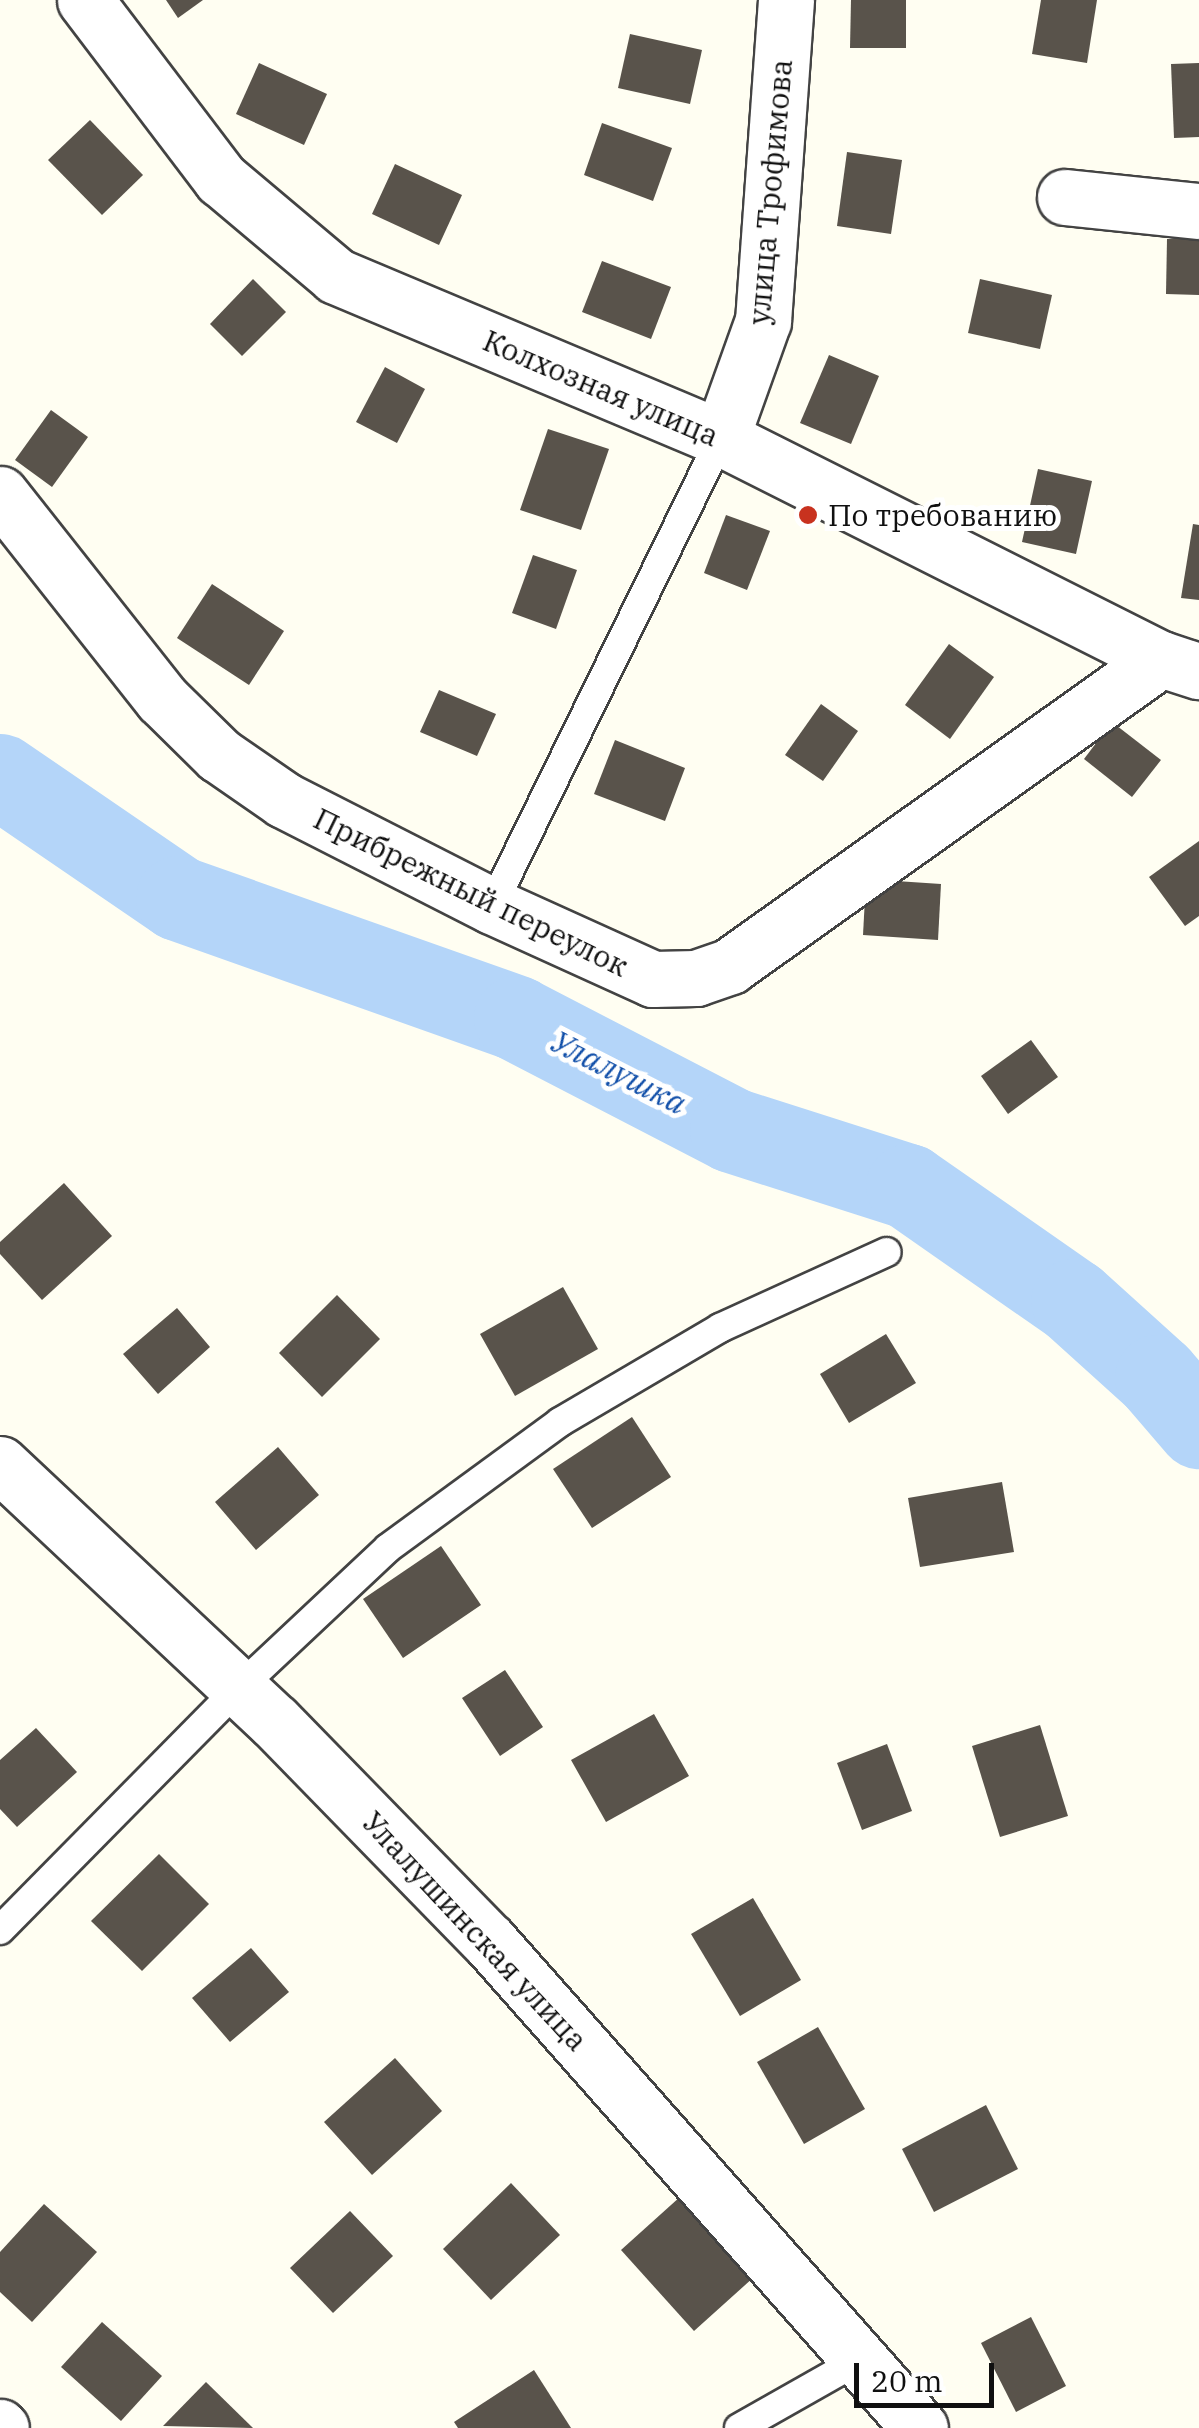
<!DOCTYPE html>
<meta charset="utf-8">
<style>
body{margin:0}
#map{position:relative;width:1199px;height:2428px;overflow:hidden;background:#fffef2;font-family:"IBM Plex Serif",serif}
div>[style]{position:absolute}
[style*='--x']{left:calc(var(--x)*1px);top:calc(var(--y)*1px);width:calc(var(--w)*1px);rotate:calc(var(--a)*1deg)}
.river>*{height:85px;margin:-42.5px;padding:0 42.5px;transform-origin:42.5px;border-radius:42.5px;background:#b4d5f9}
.building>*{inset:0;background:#59534b}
.roads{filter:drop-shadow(2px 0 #434343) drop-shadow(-2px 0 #434343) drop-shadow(0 2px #434343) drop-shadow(0 -2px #434343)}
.service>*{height:28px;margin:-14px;padding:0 14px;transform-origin:14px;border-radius:14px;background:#fff}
.minor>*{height:55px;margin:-27.5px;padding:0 27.5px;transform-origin:27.5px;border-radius:27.5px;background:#fff}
.tertiary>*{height:55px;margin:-27.5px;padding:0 27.5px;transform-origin:27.5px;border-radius:27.5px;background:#fff}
.dots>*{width:28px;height:28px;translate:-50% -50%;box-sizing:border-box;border:5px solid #fff;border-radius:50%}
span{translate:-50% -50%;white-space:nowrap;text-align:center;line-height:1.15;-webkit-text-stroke:10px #fff;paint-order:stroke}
.street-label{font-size:30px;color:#101010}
.poi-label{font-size:30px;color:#101010}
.left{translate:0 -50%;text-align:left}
.water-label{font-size:32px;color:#114fa9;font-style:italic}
.scale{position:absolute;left:854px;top:2363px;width:140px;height:45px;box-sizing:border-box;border:5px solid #101010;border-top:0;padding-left:12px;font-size:30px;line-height:35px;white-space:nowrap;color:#101010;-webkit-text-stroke:8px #fff;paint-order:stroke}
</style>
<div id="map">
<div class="river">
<i style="--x:0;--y:776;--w:216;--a:34.4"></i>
<i style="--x:178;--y:898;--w:359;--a:19.5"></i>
<i style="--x:516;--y:1018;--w:243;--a:27.4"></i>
<i style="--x:732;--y:1130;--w:185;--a:17.7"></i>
<i style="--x:908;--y:1186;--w:201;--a:34.9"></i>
<i style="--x:1073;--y:1301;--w:113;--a:42.1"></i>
<i style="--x:1157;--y:1377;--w:65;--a:49.4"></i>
</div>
<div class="building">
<i style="clip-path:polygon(166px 0,203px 0,178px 18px)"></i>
<i style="clip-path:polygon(851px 0,906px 0,906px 48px,850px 48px)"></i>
<i style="clip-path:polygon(1041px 0,1097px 0,1087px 63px,1032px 54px)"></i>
<i style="clip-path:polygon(630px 34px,702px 50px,690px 104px,618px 88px)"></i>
<i style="clip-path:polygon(259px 63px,327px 94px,304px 145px,236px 114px)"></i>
<i style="clip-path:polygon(1199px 63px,1199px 137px,1174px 138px,1171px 64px)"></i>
<i style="clip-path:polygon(90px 120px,143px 175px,102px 215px,48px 160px)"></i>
<i style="clip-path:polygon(602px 123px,672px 148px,653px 201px,584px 175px)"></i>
<i style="clip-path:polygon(847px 152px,902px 160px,891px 234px,837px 226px)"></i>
<i style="clip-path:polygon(395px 164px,462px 195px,439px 245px,372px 214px)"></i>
<i style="clip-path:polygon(1167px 239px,1199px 239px,1199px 295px,1166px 294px)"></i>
<i style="clip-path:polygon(602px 261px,671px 287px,651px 339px,582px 312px)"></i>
<i style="clip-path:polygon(253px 279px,286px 312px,242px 356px,210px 324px)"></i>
<i style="clip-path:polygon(980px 279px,1052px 295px,1040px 349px,968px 333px)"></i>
<i style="clip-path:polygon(829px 355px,879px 376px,851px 444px,800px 423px)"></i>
<i style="clip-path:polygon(385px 367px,425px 389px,397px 443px,356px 422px)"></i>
<i style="clip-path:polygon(51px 410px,88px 437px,52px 487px,15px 460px)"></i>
<i style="clip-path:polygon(548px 429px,609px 449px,581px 530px,520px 510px)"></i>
<i style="clip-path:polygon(1038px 469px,1092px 481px,1076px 554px,1022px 542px)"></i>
<i style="clip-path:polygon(726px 515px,770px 531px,747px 590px,704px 573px)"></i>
<i style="clip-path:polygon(1193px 524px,1199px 525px,1199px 600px,1181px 598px)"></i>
<i style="clip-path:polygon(533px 555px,577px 570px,556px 629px,512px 613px)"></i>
<i style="clip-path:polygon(212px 584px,284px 631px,249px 685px,177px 638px)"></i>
<i style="clip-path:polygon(949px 644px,994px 677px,950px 739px,905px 705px)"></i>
<i style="clip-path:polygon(439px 690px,496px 714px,477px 756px,420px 732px)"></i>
<i style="clip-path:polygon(821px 704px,858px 731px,823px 781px,785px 755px)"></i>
<i style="clip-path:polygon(1112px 722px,1161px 760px,1132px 797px,1084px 759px)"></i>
<i style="clip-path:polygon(615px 740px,685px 768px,665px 821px,594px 794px)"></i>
<i style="clip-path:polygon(1199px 841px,1199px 916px,1185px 926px,1149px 877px)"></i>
<i style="clip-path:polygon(866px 879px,941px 884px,938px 940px,863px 935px)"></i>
<i style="clip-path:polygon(1031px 1040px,1058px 1077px,1008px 1114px,981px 1076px)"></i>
<i style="clip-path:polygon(64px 1183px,112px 1236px,42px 1300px,0 1254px,0 1242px)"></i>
<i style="clip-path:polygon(563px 1287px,598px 1349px,515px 1396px,480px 1334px)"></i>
<i style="clip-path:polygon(337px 1295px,380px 1339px,322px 1397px,279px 1353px)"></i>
<i style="clip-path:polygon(177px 1308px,210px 1347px,158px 1394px,123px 1354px)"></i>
<i style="clip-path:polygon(886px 1334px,916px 1383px,849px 1423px,820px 1374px)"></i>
<i style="clip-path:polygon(632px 1417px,671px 1477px,592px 1528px,553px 1469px)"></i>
<i style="clip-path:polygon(278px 1447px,319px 1495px,256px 1550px,215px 1502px)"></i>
<i style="clip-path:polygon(1002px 1482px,1014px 1552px,920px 1567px,908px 1498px)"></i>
<i style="clip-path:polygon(441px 1546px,481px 1605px,403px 1658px,363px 1599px)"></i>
<i style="clip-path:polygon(505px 1670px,543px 1727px,500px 1756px,462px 1698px)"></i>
<i style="clip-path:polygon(654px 1714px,689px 1776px,606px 1822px,571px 1760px)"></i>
<i style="clip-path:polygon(1040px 1725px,1068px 1816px,1000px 1837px,972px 1746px)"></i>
<i style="clip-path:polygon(36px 1728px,77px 1772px,17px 1827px,0 1809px,0 1760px)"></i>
<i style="clip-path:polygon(887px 1744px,912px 1811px,862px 1830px,837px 1763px)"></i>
<i style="clip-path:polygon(159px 1854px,209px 1904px,142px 1971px,91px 1921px)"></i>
<i style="clip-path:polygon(753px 1898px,801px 1980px,740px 2016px,691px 1934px)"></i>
<i style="clip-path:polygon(251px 1948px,289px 1992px,230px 2042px,192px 1998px)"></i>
<i style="clip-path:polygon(818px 2027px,865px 2109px,804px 2144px,757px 2062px)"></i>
<i style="clip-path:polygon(395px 2058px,442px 2111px,372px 2175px,324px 2122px)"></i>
<i style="clip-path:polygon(986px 2105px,1018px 2169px,934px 2212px,902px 2149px)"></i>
<i style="clip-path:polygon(511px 2183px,560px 2235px,491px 2300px,443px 2249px)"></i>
<i style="clip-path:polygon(681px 2196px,754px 2277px,694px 2331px,621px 2250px)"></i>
<i style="clip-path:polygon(44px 2204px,97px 2252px,32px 2322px,0 2292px,0 2252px)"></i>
<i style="clip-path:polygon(350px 2211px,393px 2256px,333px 2313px,290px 2268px)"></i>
<i style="clip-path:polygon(1031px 2317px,1066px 2386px,1016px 2412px,981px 2343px)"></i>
<i style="clip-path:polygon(102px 2322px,162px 2376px,121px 2421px,61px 2367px)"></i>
<i style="clip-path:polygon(534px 2370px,571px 2428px,458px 2428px,454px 2422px)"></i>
<i style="clip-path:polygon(206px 2382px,253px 2428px,163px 2426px)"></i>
</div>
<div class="roads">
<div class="service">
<i style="--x:492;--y:906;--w:521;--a:-63.93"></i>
<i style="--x:0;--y:1930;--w:340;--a:-45.4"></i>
<i style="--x:239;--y:1688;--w:204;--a:-43.2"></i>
<i style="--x:388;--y:1548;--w:213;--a:-36.2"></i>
<i style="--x:560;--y:1422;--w:186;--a:-30.4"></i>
<i style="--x:720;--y:1328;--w:183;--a:-24.5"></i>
<i style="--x:739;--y:2428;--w:140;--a:-29.5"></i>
</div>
<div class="minor">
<i style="--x:1065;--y:197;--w:135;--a:6"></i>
<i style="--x:721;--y:438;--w:124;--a:-70.3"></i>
<i style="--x:763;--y:321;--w:322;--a:-85.9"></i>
<i style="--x:0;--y:494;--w:261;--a:51.7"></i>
<i style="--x:162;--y:699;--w:80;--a:44.5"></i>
<i style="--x:219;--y:755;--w:79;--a:34.7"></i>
<i style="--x:284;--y:800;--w:233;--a:27"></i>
<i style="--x:492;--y:906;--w:177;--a:24.4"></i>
<i style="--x:653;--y:979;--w:43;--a:-1.3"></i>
<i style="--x:696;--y:978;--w:36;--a:-19"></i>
<i style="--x:730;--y:966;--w:529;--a:-35.46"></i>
<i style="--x:0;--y:1464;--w:377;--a:43.2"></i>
<i style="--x:275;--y:1722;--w:306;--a:45.7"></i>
<i style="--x:489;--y:1941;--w:650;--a:48.49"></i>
<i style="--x:0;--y:2427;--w:1;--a:45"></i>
</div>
<div class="tertiary">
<i style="--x:85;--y:0;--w:225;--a:52.8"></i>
<i style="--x:221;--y:179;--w:150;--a:40.1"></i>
<i style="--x:336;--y:276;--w:418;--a:22.8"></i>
<i style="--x:721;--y:438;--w:492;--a:26.7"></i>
<i style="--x:1161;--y:659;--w:40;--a:18"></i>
</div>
</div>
<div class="dots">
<i style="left:808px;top:515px;background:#c8321f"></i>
</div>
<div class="street-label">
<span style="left:770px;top:192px;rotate:-85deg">улица Трофимова</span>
<span style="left:601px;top:388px;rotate:23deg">Колхозная улица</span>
<span style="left:471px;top:892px;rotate:26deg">Прибрежный переулок</span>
<span style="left:475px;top:1931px;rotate:47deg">Улалушинская улица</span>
</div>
<div class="poi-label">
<span class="left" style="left:828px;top:515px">По требованию</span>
</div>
<div class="water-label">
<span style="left:619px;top:1072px;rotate:27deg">Улалушка</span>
</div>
<div class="scale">20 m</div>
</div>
